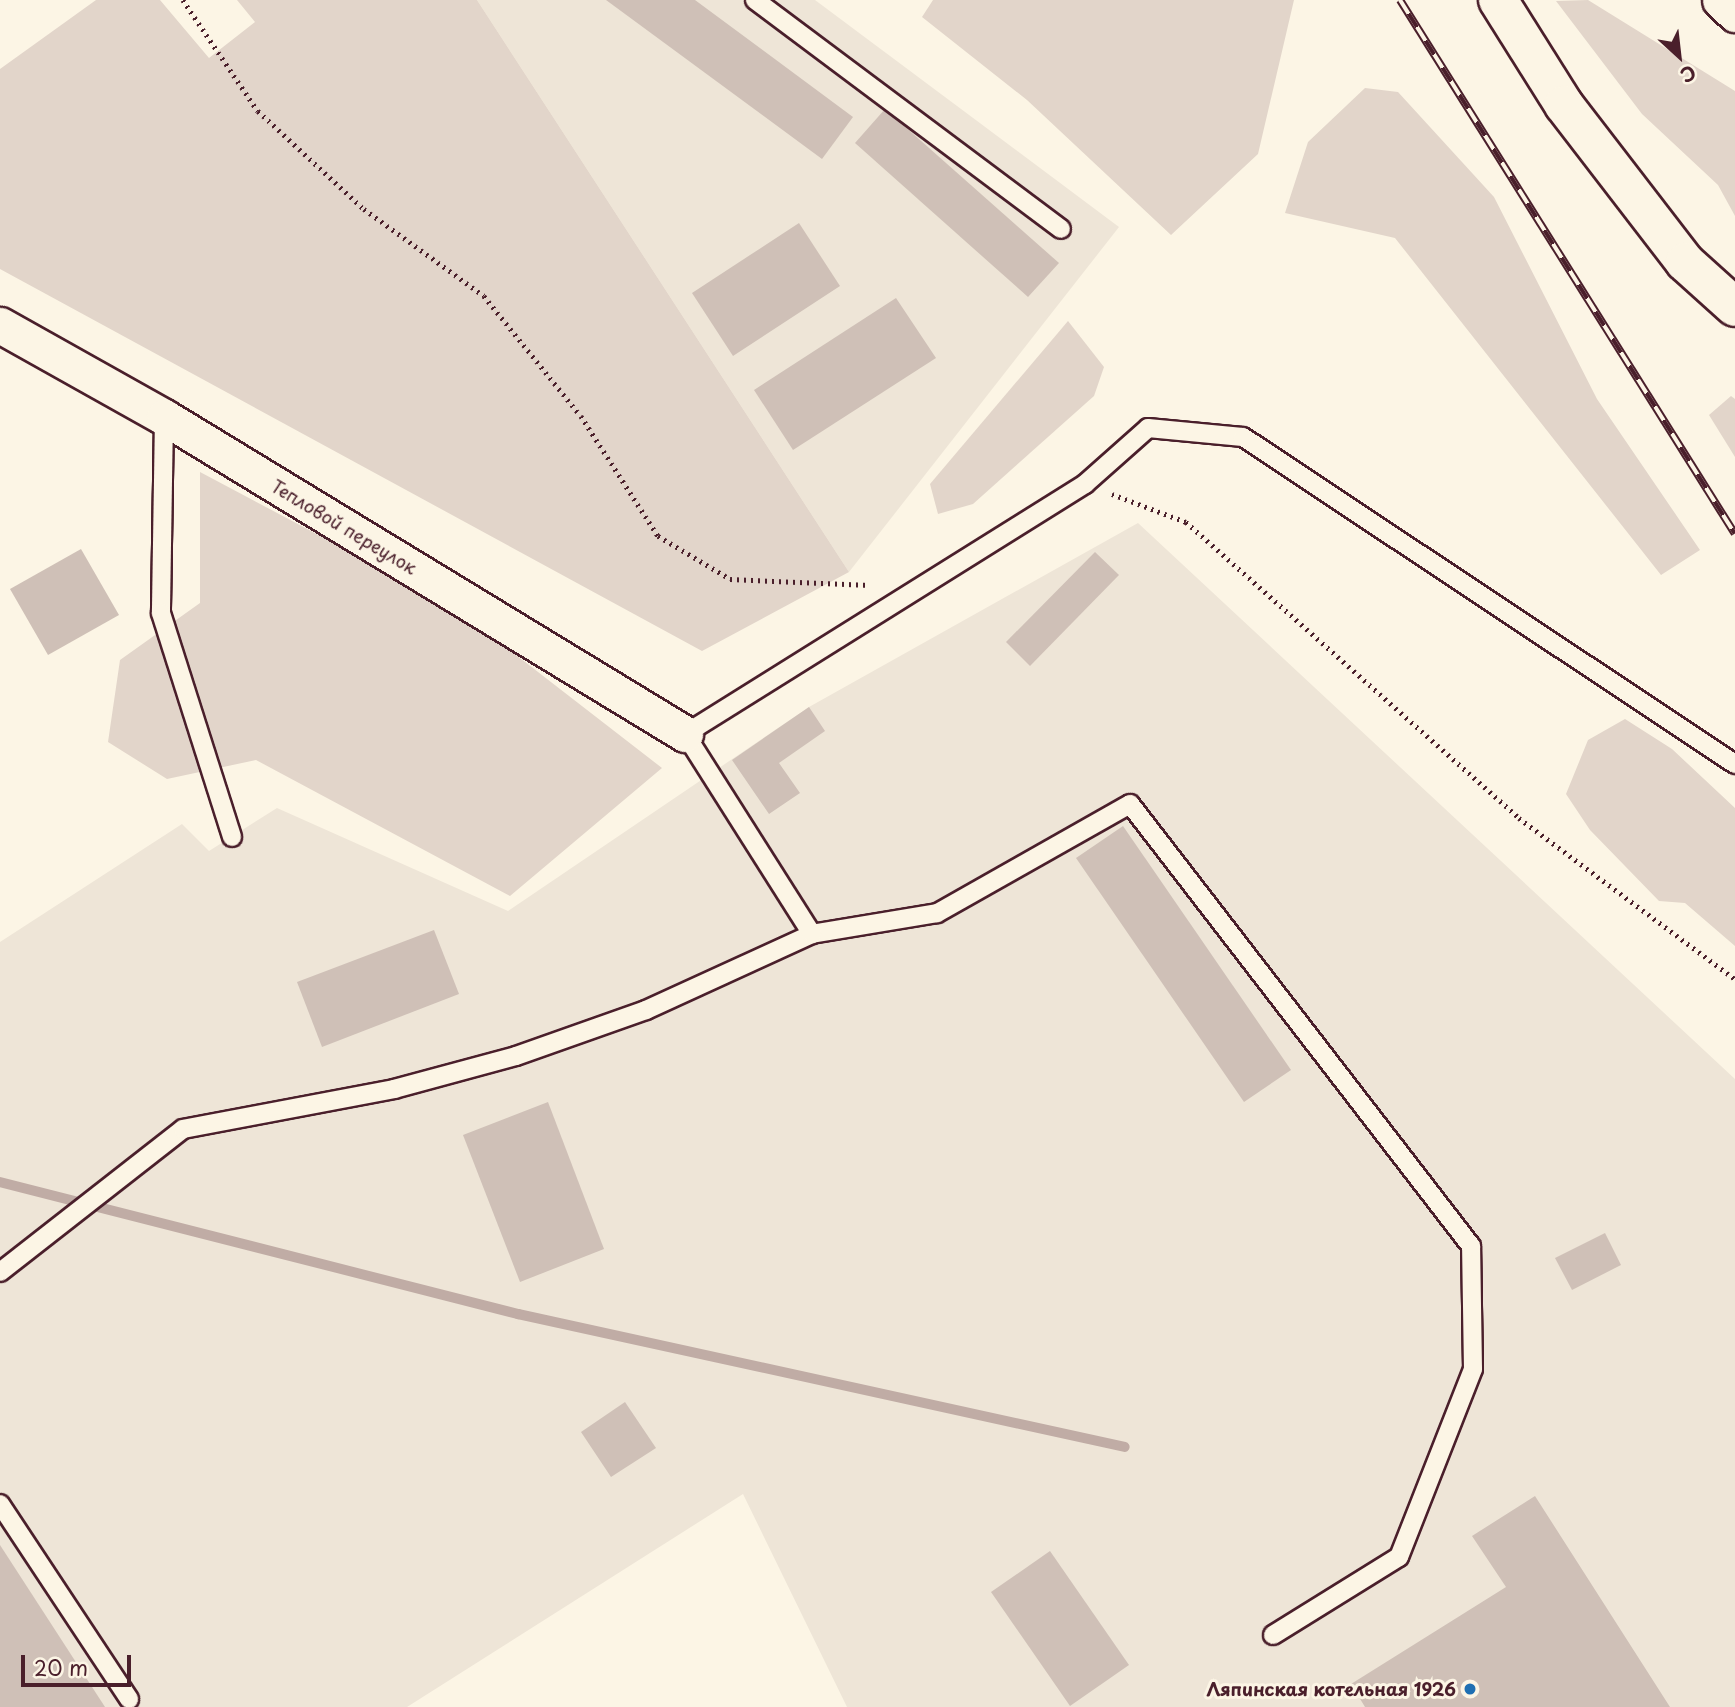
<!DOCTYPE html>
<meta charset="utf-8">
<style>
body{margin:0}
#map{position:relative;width:1735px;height:1707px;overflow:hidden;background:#fcf5e5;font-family:"Playpen Sans",sans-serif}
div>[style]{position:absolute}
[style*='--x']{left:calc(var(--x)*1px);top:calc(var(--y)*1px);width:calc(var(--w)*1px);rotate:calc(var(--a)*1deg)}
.built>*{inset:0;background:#eee5d7}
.green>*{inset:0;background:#e2d5ca}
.stream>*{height:10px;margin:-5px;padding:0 5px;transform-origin:5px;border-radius:5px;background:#c0aca5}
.building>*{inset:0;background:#cfc0b7}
.path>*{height:4.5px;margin-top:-2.25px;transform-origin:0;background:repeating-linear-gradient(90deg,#4a1f2b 0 2px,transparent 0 7px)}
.roads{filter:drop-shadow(2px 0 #4a1f2b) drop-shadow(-2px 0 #4a1f2b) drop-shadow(0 2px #4a1f2b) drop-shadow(0 -2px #4a1f2b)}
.service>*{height:18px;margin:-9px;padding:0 9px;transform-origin:9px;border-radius:9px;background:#fcf5e5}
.minor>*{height:35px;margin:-17.5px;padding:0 17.5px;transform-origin:17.5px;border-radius:17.5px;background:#fcf5e5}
.secondary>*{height:38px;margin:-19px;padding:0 19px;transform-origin:19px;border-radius:19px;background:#fcf5e5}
.rail>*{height:8px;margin-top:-4px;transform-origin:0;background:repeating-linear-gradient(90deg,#fcf5e5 0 16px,#4a1f2b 0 32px);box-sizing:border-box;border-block:2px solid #4a1f2b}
.dots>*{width:19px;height:19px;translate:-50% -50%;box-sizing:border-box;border:4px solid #fcf5e5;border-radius:50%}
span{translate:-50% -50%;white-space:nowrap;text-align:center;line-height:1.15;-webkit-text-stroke:6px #fcf5e5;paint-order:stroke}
.street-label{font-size:18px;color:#4a1f2b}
.poi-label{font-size:18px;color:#4a1f2b;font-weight:700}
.right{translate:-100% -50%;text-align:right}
.north{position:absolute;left:1644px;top:21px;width:70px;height:70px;-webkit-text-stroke:5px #fcf5e5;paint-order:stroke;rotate:153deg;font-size:19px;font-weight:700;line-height:28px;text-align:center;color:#4a1f2b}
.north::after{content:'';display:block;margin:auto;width:24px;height:32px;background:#4a1f2b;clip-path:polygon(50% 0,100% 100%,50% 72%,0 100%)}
.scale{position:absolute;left:21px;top:1655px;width:110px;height:32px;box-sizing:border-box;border:4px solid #4a1f2b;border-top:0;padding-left:9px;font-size:21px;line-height:24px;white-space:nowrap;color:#4a1f2b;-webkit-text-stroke:5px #fcf5e5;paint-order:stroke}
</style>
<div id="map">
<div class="built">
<i style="clip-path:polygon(477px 0,815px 0,1119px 227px,849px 572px)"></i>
<i style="clip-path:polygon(1138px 523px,1735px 1079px,1735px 1707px,847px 1707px,743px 1494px,407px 1707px,0 1707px,0 942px,182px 824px,209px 851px,277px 808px,508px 911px,809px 707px)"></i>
</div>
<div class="green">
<i style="clip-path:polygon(96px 0,160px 0,209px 58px,255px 22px,237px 0,477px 0,849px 572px,702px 651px,0 269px,0 69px)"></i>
<i style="clip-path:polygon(933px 0,1294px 0,1258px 154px,1171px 235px,1027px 100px,922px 17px)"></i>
<i style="clip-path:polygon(1588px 0,1735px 91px,1735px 216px,1718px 185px,1642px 114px,1556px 1px)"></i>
<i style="clip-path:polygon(1365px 88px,1398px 92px,1494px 197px,1597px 399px,1700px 550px,1661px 575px,1395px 238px,1285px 213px,1308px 142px)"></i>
<i style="clip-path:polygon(1068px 321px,1104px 367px,1094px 396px,973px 504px,938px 514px,930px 484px)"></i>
<i style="clip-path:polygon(1731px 396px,1735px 399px,1735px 457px,1709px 415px)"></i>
<i style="clip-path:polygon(200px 472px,454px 607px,662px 768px,510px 896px,256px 760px,167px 779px,108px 742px,120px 660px,200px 603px)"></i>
<i style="clip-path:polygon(1625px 719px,1672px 749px,1735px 808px,1735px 946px,1685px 903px,1659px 901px,1590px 830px,1566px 794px,1588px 740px)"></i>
</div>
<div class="stream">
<i style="--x:0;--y:1182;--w:535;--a:14.3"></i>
<i style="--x:518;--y:1314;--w:621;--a:12.36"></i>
</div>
<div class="building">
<i style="clip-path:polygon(606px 0,695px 0,853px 117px,822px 159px)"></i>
<i style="clip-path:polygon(885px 109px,1059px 263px,1028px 297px,855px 143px)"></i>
<i style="clip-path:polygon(799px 223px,840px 286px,733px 356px,692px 293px)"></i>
<i style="clip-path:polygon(896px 298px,936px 358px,793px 450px,754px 390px)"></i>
<i style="clip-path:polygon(81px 549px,119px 615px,48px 655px,10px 589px)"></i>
<i style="clip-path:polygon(1095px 552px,1119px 575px,1030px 666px,1006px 642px)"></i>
<i style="clip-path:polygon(809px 707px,825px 731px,779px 763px,800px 793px,769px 814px,732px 760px)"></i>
<i style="clip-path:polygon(1123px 826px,1291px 1070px,1244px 1102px,1076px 858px)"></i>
<i style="clip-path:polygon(434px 930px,459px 994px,322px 1047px,297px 982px)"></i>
<i style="clip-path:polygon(548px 1102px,604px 1249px,520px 1282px,463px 1135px)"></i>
<i style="clip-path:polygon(1605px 1233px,1621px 1265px,1572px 1290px,1555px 1258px)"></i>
<i style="clip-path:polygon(625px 1402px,656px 1448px,611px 1477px,581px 1432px)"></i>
<i style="clip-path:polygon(1535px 1496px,1670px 1707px,1365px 1707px,1351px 1684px,1506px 1587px,1472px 1536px)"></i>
<i style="clip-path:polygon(0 1545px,105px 1707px,0 1707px)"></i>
<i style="clip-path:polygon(1050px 1551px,1129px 1665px,1070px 1706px,991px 1592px)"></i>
</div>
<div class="path">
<i style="--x:183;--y:0;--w:134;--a:56"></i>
<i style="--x:258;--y:111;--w:144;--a:42.8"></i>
<i style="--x:364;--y:209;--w:148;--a:35.9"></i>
<i style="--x:484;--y:296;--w:154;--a:51.1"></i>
<i style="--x:581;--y:416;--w:143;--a:57.3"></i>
<i style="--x:658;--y:536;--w:84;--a:30.8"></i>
<i style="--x:730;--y:579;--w:140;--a:2.5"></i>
<i style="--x:1112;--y:494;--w:79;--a:20.7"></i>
<i style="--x:1186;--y:522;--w:446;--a:41.6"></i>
<i style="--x:1519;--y:818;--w:269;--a:36.7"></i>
</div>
<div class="roads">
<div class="service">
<i style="--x:755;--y:0;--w:382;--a:36.8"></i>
<i style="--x:164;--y:417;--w:196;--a:90.9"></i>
<i style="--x:161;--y:613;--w:235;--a:72.4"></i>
<i style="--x:0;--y:1272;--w:232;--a:-38"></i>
<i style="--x:183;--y:1129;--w:215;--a:-10.7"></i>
<i style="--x:394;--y:1089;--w:126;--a:-15.1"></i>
<i style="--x:516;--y:1056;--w:138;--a:-19.5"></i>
<i style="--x:646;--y:1010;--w:183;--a:-24.6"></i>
<i style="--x:0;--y:1504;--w:234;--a:56.5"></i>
<i style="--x:1273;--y:1635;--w:148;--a:-31.8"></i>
<i style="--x:1399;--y:1557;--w:202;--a:-68.5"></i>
<i style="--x:1473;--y:1369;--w:123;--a:-90.9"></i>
<i style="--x:1471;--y:1246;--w:558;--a:-127.65"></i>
<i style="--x:1130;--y:804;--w:222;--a:150.5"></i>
<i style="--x:937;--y:913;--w:127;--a:170.5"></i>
<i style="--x:812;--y:934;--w:237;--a:-122.4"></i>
<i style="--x:685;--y:734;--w:472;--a:-32"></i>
<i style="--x:1085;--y:484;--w:84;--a:-41.6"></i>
<i style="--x:1148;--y:428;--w:95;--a:5.4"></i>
<i style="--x:1243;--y:437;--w:591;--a:33.61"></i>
</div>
<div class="minor">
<i style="--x:1720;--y:0;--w:21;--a:43"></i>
<i style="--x:0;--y:325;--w:188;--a:29.3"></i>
<i style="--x:164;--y:417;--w:610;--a:31.32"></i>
</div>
<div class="secondary">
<i style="--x:1498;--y:0;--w:124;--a:57.8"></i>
<i style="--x:1564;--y:105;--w:198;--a:52.4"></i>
<i style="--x:1685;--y:262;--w:67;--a:42"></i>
</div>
</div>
<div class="rail">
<i style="--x:1400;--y:0;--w:630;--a:57.9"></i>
</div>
<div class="dots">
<i style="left:1470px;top:1689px;background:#1f6fb2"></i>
</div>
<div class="street-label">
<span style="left:344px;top:527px;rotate:31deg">Тепловой переулок</span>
</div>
<div class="poi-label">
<span class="right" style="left:1456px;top:1689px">Ляпинская котельная 1926</span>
</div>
<div class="north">С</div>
<div class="scale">20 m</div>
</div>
